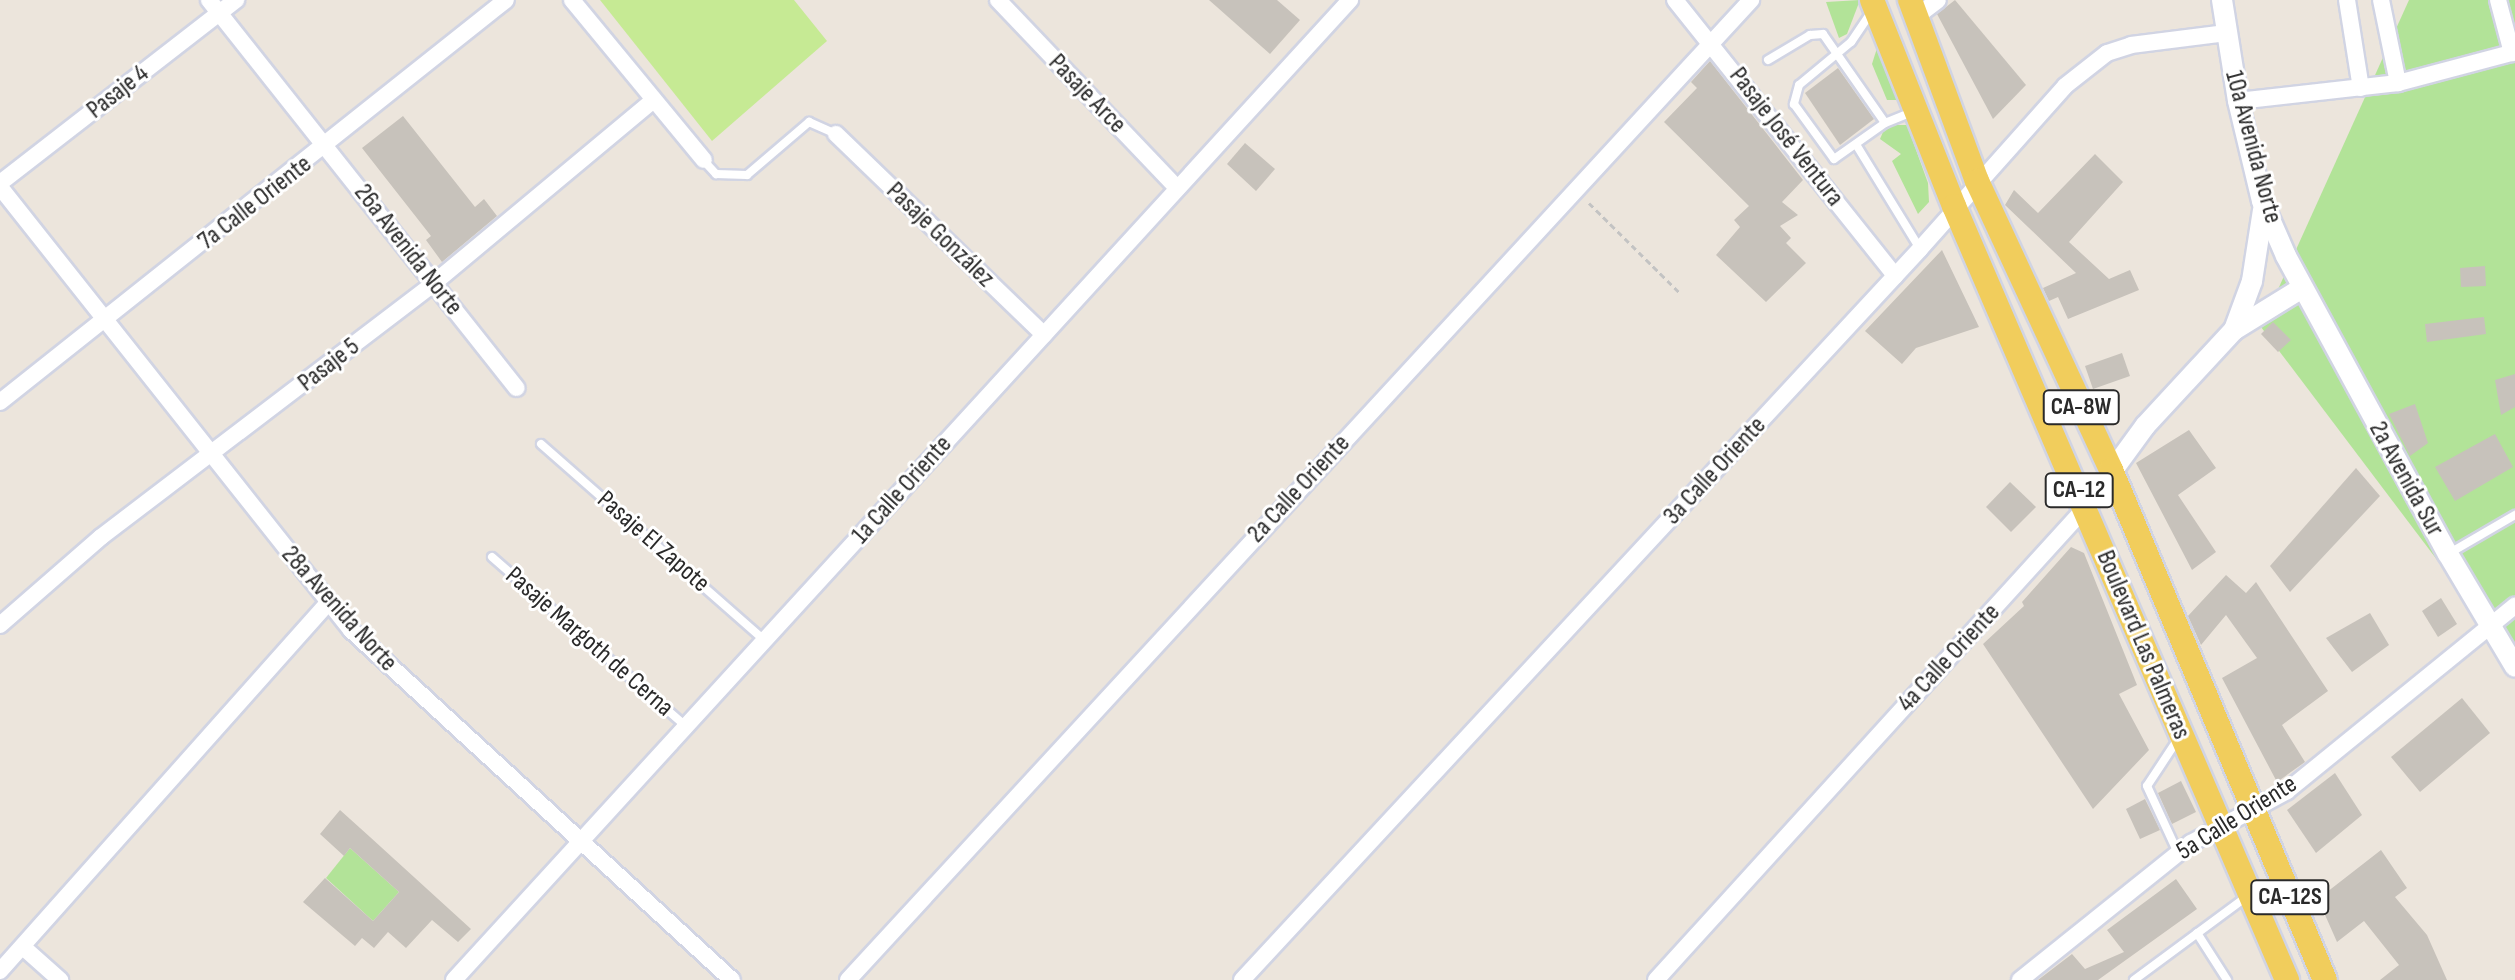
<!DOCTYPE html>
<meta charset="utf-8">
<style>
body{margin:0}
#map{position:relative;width:2515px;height:980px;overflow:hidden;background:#ece5dc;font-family:"Sofia Sans Condensed",sans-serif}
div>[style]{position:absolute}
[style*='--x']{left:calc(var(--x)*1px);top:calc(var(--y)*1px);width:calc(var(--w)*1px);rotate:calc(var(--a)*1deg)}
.green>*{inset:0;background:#b2e398}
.pitch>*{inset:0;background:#c6ea94}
.building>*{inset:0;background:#c7c2bb}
.path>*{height:3px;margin-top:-1.5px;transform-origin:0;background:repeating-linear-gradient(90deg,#c3c3c3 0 6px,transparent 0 10px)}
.roads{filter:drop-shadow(2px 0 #d1d4e3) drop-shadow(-2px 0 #d1d4e3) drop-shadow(0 2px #d1d4e3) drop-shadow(0 -2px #d1d4e3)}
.service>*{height:8px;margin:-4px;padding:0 4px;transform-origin:4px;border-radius:4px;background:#fff}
.minor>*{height:16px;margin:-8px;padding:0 8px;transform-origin:8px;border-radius:8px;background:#fff}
.tertiary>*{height:20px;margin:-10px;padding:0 10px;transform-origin:10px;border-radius:10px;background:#fff}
.primary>*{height:24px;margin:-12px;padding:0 12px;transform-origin:12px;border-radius:12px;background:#f1cd5c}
span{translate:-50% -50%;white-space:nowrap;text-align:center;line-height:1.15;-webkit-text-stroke:6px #fff;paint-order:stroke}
.shield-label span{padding:2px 6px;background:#fff;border:2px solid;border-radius:6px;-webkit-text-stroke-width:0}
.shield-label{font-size:24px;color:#2a2a2a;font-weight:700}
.street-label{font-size:26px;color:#2a2a2a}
</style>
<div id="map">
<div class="green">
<i style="clip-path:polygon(1860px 0,1847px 34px,1839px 38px,1826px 2px)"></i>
<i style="clip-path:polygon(2409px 0,2515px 0,2515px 663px,2261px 327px)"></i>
<i style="clip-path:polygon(1878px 45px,1898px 100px,1887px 100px,1872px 64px)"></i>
<i style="clip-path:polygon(1886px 125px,1907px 125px,1928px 183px,1929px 202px,1918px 214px,1892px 161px,1901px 154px,1880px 139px)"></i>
<i style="clip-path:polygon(350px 848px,399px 892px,373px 921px,326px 878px)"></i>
</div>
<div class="pitch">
<i style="clip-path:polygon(600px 0,794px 0,827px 41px,712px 141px)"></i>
</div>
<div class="building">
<i style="clip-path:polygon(1209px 0,1277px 0,1300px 20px,1270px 54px)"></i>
<i style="clip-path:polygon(1955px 0,2026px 85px,1993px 119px,1937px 14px)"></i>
<i style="clip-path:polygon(1710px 61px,1803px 180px,1782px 202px,1798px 215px,1780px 226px,1791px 238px,1786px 243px,1806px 263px,1766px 302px,1716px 255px,1740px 227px,1734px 220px,1749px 206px,1664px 122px,1697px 88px,1691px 82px)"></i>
<i style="clip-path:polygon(1838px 68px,1874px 119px,1840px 145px,1805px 93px)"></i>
<i style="clip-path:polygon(403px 116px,475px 207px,484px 199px,497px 216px,442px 262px,426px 240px,431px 236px,362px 148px)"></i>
<i style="clip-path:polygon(1245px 143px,1275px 169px,1256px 191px,1227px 164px)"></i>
<i style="clip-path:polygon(2095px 154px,2123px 182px,2069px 242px,2109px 279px,2130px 270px,2139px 290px,2068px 319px,2058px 297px,2049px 301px,2043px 288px,2076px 273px,2005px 205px,2014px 190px,2038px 213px)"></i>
<i style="clip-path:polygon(1942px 250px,1979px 327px,1916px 348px,1902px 364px,1865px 331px)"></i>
<i style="clip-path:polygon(2485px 266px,2486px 286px,2461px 287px,2460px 268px)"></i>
<i style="clip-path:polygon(2484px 317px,2486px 334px,2427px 342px,2425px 324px)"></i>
<i style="clip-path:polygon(2273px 322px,2291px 340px,2278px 352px,2261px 334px)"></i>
<i style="clip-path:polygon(2122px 353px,2130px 376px,2093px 389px,2085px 366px)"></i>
<i style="clip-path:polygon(2515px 374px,2515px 407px,2501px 415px,2495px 380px)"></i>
<i style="clip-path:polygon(2415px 404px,2428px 443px,2410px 456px,2389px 414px)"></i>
<i style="clip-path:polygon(2189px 430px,2216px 468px,2178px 495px,2216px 552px,2192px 570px,2136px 463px)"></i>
<i style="clip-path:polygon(2495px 434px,2513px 467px,2455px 501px,2435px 467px)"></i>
<i style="clip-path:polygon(2356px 468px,2380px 496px,2290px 592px,2270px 566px)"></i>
<i style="clip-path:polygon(2010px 482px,2036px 507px,2011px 532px,1986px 507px)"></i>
<i style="clip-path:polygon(2071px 547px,2084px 553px,2137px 685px,2119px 694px,2149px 750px,2093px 809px,1983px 644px,2024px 606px,2022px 602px)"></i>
<i style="clip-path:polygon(2226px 575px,2246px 593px,2256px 582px,2328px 691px,2282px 725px,2305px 762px,2277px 782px,2222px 678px,2257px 658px,2226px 615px,2201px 645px,2188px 616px)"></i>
<i style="clip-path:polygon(2441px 598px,2457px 624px,2438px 637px,2422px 611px)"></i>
<i style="clip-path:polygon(2370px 613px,2389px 645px,2352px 672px,2326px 638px)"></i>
<i style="clip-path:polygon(2462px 698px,2490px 733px,2420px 792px,2391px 757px)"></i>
<i style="clip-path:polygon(2335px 773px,2362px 815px,2316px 853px,2287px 810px)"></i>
<i style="clip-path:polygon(2181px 781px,2196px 812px,2172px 824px,2158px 793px)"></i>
<i style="clip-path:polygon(2145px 799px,2160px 830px,2140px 839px,2126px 809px)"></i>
<i style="clip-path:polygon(340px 810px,370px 837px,471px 929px,458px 942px,432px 920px,406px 948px,388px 932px,374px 948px,362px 938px,355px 946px,303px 902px,325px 878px,373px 921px,399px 892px,350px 848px,344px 856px,320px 834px)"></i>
<i style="clip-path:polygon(2381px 850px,2407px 888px,2395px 897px,2427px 935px,2447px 980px,2380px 980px,2399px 965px,2364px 921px,2337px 942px,2318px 899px)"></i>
<i style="clip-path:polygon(2176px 879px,2197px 909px,2098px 980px,2038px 980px,2072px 954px,2085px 969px,2124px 952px,2107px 930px)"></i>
</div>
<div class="path">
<i style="--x:1589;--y:203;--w:129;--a:44.7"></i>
</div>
<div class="roads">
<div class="service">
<i style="--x:1872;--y:11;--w:37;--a:124"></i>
<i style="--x:1851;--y:42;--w:67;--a:140.4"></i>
<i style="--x:1799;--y:85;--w:20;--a:105"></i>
<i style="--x:1794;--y:104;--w:68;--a:54"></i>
<i style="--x:1834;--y:159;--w:62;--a:-35.2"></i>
<i style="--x:1885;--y:123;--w:32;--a:-22"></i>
<i style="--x:1768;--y:60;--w:49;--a:-30.8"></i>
<i style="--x:1810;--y:35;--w:13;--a:-4"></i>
<i style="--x:1823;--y:34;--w:108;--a:55.1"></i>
<i style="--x:1857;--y:146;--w:121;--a:58.5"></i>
<i style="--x:704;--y:161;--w:18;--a:47"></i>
<i style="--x:716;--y:174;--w:31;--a:2"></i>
<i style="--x:747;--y:175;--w:82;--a:-40.5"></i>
<i style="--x:809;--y:122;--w:30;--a:24"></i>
<i style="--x:541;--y:444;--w:297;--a:41.3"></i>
<i style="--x:2448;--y:554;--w:78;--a:-30.2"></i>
<i style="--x:492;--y:557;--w:257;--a:41.1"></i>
<i style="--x:2178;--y:739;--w:56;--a:123.4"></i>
<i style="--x:2147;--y:786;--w:74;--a:65.2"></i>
<i style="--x:2197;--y:933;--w:56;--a:57.4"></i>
<i style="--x:2134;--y:980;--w:143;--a:-36.5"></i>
</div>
<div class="minor">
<i style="--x:209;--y:0;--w:495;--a:51.6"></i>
<i style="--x:572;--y:0;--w:207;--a:50.5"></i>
<i style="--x:998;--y:0;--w:260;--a:46.4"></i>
<i style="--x:1675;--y:0;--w:353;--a:51.4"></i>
<i style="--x:2347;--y:0;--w:89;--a:81"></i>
<i style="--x:2381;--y:0;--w:85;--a:78.4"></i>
<i style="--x:2498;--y:0;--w:55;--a:75.2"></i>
<i style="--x:1917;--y:16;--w:26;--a:-37"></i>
<i style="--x:2238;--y:101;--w:161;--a:-6.4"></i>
<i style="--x:2398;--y:83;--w:121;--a:-14.8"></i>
<i style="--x:836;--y:134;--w:289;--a:44"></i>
<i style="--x:0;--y:183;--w:299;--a:-37.8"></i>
<i style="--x:0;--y:187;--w:565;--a:51.61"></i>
<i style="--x:351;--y:630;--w:517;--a:42.57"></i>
<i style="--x:0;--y:402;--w:646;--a:-38.47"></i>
<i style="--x:0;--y:625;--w:134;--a:-41.1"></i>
<i style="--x:101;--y:537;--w:419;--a:-37.3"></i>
<i style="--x:434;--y:283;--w:286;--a:-39.8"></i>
<i style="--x:23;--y:947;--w:50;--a:41.7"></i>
<i style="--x:0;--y:971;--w:492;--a:-48.3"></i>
<i style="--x:454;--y:980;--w:1328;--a:-47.56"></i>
<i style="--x:848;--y:980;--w:1333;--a:-47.34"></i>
<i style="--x:1242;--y:980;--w:997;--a:-47.15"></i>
<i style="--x:1920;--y:249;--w:218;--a:-48.3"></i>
<i style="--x:2065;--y:86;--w:53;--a:-38.2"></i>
<i style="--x:2107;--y:53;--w:25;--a:-18"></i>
<i style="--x:2131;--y:45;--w:96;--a:-7.2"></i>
<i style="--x:1656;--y:980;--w:639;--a:-47.73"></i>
<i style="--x:2020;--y:980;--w:219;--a:-38.7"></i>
<i style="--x:2191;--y:843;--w:109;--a:-28.4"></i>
<i style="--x:2287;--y:791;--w:294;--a:-39.1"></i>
</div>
<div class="tertiary">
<i style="--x:2222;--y:0;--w:102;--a:81"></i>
<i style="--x:2238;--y:101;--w:103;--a:76.5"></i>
<i style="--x:2262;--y:201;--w:60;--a:66.4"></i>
<i style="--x:2286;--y:256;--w:339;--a:61.5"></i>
<i style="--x:2448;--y:554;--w:131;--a:59.3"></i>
<i style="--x:2234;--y:330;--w:52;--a:-69.8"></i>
<i style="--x:2252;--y:281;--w:72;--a:-81.2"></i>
<i style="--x:2086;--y:507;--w:100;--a:-53.9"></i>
<i style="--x:2145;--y:426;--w:131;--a:-47.2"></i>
<i style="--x:2234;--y:330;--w:80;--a:-31.7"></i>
</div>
<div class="primary">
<i style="--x:1872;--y:0;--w:222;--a:68.3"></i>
<i style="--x:1954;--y:206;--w:843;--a:66.72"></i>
<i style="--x:1910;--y:0;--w:193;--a:69.7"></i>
<i style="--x:1977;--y:181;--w:319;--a:65.1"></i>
<i style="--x:2111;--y:470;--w:553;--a:67.24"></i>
</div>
</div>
<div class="shield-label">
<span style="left:2081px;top:407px">CA-8W</span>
<span style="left:2079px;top:490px">CA-12</span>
<span style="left:2290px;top:897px">CA-12S</span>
</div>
<div class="street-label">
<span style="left:118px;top:92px;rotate:-38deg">Pasaje 4</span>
<span style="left:1087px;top:94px;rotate:46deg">Pasaje Arce</span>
<span style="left:1786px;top:137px;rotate:52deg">Pasaje José Ventura</span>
<span style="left:2253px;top:147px;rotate:75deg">10a Avenida Norte</span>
<span style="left:255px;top:203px;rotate:-38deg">7a Calle Oriente</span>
<span style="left:940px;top:235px;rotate:44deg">Pasaje González</span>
<span style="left:408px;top:250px;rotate:52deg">26a Avenida Norte</span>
<span style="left:329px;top:365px;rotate:-38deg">Pasaje 5</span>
<span style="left:1715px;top:471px;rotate:-47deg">3a Calle Oriente</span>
<span style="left:2406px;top:479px;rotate:61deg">2a Avenida Sur</span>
<span style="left:1299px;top:489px;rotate:-47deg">2a Calle Oriente</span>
<span style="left:902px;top:490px;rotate:-48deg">1a Calle Oriente</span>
<span style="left:653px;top:542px;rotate:41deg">Pasaje El Zapote</span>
<span style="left:339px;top:609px;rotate:48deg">28a Avenida Norte</span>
<span style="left:589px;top:642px;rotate:41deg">Pasaje Margoth de Cerna</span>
<span style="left:2143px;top:645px;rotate:67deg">Boulevard Las Palmeras</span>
<span style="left:1949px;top:658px;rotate:-47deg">4a Calle Oriente</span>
<span style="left:2237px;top:818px;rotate:-32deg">5a Calle Oriente</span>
</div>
</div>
